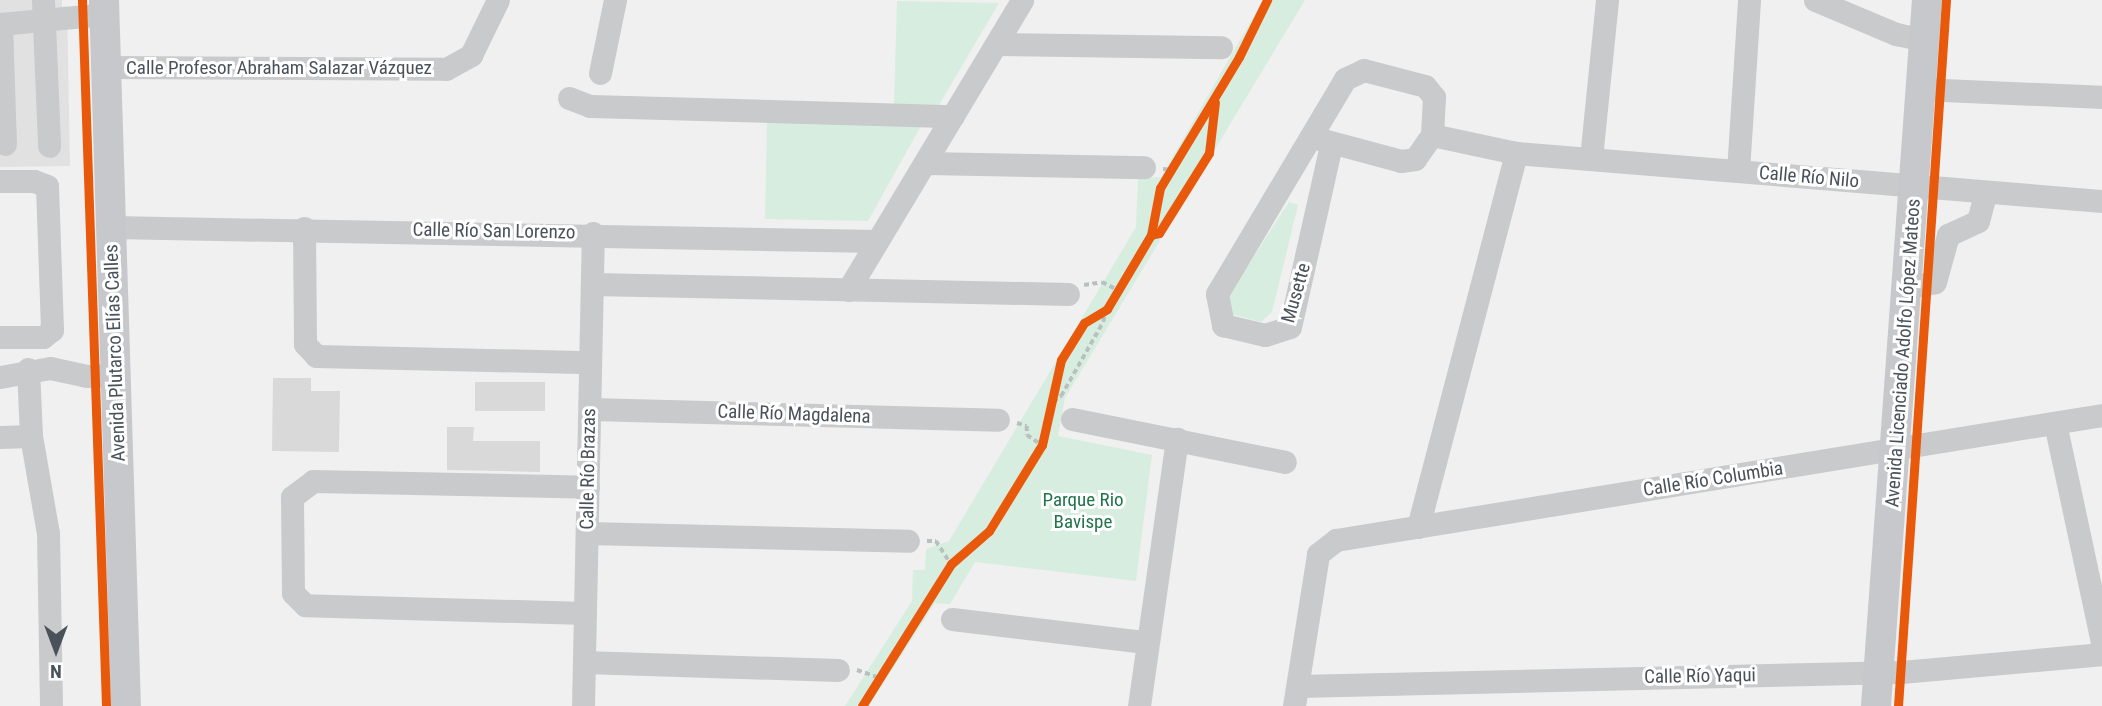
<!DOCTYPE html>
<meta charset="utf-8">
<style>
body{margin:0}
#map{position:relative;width:2102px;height:706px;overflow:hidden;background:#f0f0f0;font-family:"Roboto Condensed",sans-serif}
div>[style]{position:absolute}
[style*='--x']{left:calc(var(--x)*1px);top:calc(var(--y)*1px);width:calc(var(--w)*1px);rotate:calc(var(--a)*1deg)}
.education>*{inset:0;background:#e2e1e1}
.green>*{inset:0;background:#d7ede0}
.building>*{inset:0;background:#d9d9da}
.path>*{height:3.5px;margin-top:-1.75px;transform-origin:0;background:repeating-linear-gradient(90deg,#b8c1bf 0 5px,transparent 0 8.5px)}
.minor>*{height:23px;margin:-11.5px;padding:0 11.5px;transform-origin:11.5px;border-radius:11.5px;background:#c8cacb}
.major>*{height:30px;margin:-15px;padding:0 15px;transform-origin:15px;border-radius:15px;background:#c6c8cb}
.cycleway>*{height:9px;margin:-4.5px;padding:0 4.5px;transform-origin:4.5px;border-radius:4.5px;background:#e8590c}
span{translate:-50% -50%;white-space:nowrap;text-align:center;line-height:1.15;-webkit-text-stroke:6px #fff;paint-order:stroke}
.street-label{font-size:19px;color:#49525a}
.park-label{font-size:19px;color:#21744c}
.north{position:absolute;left:21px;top:615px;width:70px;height:70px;-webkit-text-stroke:5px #fff;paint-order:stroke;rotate:180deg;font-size:19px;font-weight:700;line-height:28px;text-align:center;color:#49525a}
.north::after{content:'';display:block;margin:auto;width:24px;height:32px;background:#49525a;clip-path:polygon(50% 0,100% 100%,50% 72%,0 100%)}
</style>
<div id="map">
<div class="education">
<i style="clip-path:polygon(0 0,62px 0,62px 7px,67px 6px,70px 166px,0 167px)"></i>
</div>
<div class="green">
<i style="clip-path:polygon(1263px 0,1305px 0,1065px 398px,1058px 436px,1152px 455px,1136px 581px,975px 562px,950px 604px,935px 603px,869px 706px,845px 706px,912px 601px,913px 570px,925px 570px,926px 549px,949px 541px,1136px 227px,1138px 178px,1161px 177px)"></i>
<i style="clip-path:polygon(897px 1px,999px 3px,939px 105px,894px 104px)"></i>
<i style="clip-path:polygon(767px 120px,922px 124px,868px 221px,765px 219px)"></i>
<i style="clip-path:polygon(1289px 202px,1298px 205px,1272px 312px,1261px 322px,1231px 314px,1227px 307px,1230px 293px)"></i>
</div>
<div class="building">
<i style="clip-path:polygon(273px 378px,311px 378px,311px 391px,340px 391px,339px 452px,272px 451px)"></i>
<i style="clip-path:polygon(475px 382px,545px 382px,545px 411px,475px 411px)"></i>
<i style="clip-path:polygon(447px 427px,474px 427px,473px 441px,540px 441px,540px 472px,447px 470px)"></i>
</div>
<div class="path">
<i style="--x:1163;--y:169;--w:10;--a:6"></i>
<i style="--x:1173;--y:170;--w:83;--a:-59.7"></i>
<i style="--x:1084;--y:285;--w:18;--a:-9"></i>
<i style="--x:1102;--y:282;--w:18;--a:27"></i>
<i style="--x:1053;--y:402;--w:10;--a:-37"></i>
<i style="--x:1061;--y:396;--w:85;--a:-60.4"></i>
<i style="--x:1103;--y:322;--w:11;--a:-80"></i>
<i style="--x:1017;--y:423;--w:10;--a:17"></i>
<i style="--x:1027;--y:426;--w:9;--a:90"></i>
<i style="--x:1027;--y:435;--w:18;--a:34"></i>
<i style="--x:927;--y:541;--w:9;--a:0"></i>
<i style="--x:936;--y:541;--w:27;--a:57"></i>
<i style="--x:857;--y:670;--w:24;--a:19"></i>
</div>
<div class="minor">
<i style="--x:43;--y:0;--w:146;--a:87.6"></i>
<i style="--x:1815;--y:0;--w:88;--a:22.8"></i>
<i style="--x:1896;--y:34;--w:29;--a:12"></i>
<i style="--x:0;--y:24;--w:105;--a:-5.4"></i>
<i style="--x:1;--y:24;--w:120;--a:88.1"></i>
<i style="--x:996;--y:44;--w:225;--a:0.8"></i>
<i style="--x:106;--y:67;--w:340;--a:0.3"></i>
<i style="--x:446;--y:69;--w:29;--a:-29"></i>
<i style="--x:471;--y:55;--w:61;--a:-63.9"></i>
<i style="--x:600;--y:73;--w:75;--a:-78.4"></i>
<i style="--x:1921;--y:89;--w:181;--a:2.5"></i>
<i style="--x:569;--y:98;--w:22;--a:21"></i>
<i style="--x:590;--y:106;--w:363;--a:1.6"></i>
<i style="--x:1432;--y:135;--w:86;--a:12.1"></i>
<i style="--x:1516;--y:153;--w:588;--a:4.68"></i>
<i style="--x:1312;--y:137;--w:92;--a:15.1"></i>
<i style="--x:1401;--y:161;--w:14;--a:-8"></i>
<i style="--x:1415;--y:159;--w:29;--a:-55"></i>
<i style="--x:1432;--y:135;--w:38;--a:-87"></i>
<i style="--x:1434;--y:97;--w:14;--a:-129"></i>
<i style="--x:1425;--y:86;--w:63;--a:-165.3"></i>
<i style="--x:1364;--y:70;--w:21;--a:155"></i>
<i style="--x:1345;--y:79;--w:250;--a:120.8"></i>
<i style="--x:1217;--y:294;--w:32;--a:79"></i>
<i style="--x:1223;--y:325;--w:43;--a:13.4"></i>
<i style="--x:1265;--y:335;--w:26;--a:-18"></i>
<i style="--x:1290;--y:327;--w:187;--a:-77.3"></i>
<i style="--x:1591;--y:158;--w:159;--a:-84.2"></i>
<i style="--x:926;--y:163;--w:218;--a:1.1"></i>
<i style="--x:1738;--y:171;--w:171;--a:-86.3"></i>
<i style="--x:0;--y:181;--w:34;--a:0"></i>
<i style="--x:34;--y:181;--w:14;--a:21"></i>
<i style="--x:47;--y:186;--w:144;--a:88"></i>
<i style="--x:52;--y:330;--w:11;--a:142"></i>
<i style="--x:43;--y:337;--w:43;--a:180"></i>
<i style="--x:111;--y:227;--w:766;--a:1.05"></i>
<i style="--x:304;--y:228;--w:116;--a:89.5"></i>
<i style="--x:305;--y:344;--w:16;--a:47"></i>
<i style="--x:316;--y:356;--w:274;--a:1.3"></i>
<i style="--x:592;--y:284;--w:476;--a:1.2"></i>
<i style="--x:1908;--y:287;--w:27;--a:-10"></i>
<i style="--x:1935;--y:282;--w:49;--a:-74.5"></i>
<i style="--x:1948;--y:235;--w:33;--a:-25"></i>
<i style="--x:1978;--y:221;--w:30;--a:-75"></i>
<i style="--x:848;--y:290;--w:338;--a:-59"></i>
<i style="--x:28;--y:369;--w:67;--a:87.4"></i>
<i style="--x:31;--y:436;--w:98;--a:80.1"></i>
<i style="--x:48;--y:533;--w:173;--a:89"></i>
<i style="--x:0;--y:377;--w:51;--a:-10.2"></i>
<i style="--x:50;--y:368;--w:38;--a:12"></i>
<i style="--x:87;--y:376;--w:28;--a:-2"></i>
<i style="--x:590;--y:409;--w:408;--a:1.5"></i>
<i style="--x:1072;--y:419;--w:217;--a:11.4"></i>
<i style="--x:2055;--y:423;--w:225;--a:77.9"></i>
<i style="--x:0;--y:437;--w:31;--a:-2"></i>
<i style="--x:1418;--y:527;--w:387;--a:-75.3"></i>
<i style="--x:587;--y:533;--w:321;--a:1.4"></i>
<i style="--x:585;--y:613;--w:280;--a:-178.4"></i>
<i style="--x:305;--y:605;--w:17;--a:-135"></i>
<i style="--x:293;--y:593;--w:96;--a:-90.6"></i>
<i style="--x:292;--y:497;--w:26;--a:-37"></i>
<i style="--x:313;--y:481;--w:275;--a:1.2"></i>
<i style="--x:952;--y:619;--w:195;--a:6.8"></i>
<i style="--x:584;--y:662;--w:254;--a:1.8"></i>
<i style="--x:1298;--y:686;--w:603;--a:-1.33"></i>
<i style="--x:1901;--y:672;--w:202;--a:-5.1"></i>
<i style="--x:583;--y:706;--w:473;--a:-88.8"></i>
<i style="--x:1139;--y:706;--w:270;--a:-81.9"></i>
<i style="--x:1294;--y:706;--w:154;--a:-81"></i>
<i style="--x:1318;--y:554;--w:23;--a:-38"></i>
<i style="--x:1336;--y:540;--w:776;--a:-9.27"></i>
</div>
<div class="major">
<i style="--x:104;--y:0;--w:706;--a:88.22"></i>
<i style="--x:1876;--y:706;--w:708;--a:-85.87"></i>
</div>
<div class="cycleway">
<i style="--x:82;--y:0;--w:706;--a:88.05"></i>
<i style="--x:1151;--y:235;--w:8;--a:-14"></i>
<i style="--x:1159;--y:233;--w:94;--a:-58"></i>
<i style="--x:1209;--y:153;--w:51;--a:-83.3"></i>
<i style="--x:862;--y:706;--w:168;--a:-57.9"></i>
<i style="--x:951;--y:564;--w:50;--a:-41"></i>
<i style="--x:989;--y:531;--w:101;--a:-58.4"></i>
<i style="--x:1042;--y:445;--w:87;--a:-77.4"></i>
<i style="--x:1061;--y:360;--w:44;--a:-58.1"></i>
<i style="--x:1084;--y:323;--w:27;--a:-31"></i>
<i style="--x:1107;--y:309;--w:86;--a:-59.3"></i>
<i style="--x:1151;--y:235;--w:48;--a:-79.2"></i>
<i style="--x:1160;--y:188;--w:153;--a:-58.9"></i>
<i style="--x:1239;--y:57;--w:64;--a:-63.8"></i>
<i style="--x:1898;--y:706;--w:708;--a:-86.11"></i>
</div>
<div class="street-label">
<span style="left:279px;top:68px">Calle Profesor Abraham Salazar Vázquez</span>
<span style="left:1809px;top:177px;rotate:5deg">Calle Río Nilo</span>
<span style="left:494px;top:231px;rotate:1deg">Calle Río San Lorenzo</span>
<span style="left:1296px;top:293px;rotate:-74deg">Musette</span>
<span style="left:115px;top:353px;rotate:-92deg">Avenida Plutarco Elías Calles</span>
<span style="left:1903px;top:353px;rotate:-86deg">Avenida Licenciado Adolfo López Mateos</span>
<span style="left:794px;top:414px;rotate:2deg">Calle Río Magdalena</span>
<span style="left:588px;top:469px;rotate:-89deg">Calle Río Brazas</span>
<span style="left:1713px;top:479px;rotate:-9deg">Calle Río Columbia</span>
<span style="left:1700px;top:676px;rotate:-1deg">Calle Río Yaqui</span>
</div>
<div class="park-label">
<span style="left:1083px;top:511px">Parque Rio<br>Bavispe</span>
</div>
<div class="north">N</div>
</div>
